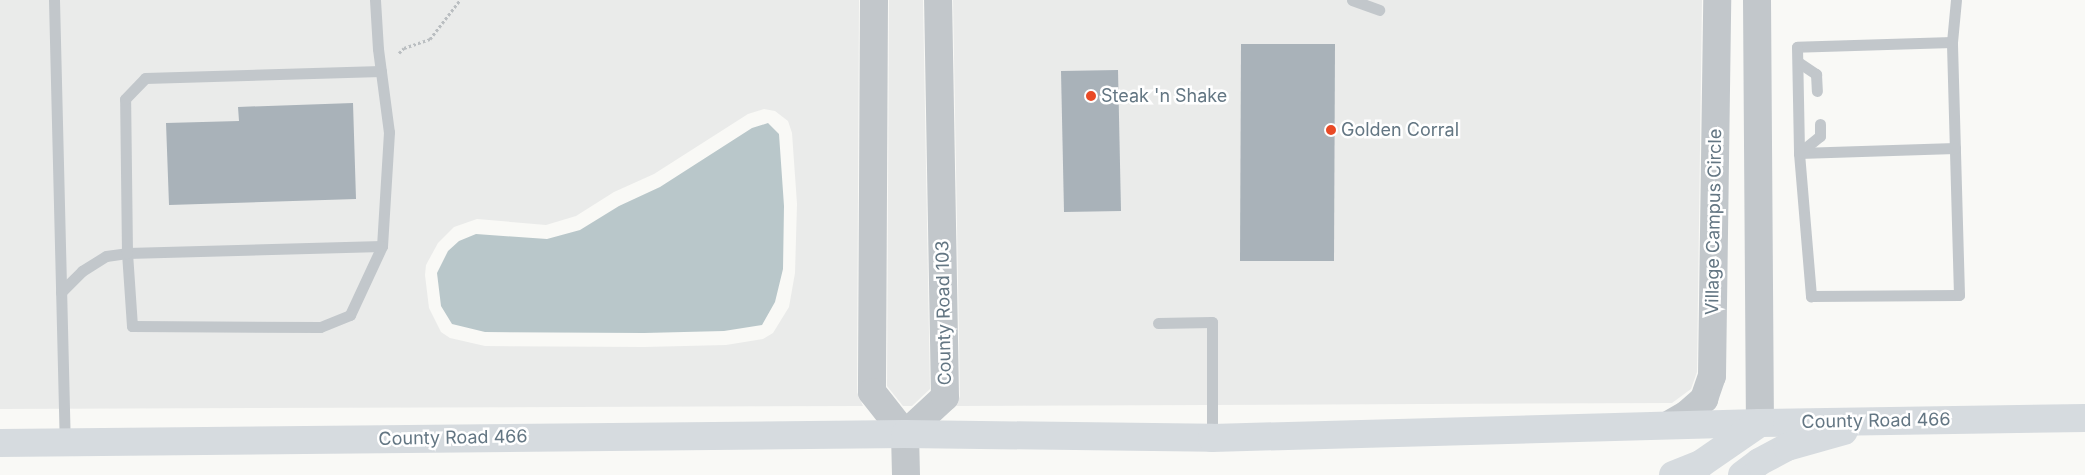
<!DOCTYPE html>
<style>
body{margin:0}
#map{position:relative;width:2085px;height:475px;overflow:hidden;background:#f9f9f6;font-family:Inter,sans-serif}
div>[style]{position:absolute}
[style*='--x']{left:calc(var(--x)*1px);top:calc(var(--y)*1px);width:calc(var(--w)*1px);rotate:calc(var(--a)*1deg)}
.built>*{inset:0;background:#eaebea}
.water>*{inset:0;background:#b9c7ca}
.building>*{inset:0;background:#a9b2b9}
.path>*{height:3px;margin-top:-1.5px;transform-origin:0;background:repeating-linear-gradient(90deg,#babec1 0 2.5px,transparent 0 5px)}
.service>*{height:11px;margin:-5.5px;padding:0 5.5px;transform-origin:5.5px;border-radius:5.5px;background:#c2c7cb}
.tertiary>*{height:28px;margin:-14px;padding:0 14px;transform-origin:14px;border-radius:14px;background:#c2c7cb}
.secondary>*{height:28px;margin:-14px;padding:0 14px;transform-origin:14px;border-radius:14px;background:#d6dbdf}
.dots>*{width:14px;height:14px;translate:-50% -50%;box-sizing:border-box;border:2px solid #fff;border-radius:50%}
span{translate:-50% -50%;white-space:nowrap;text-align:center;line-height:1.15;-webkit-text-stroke:5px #fff;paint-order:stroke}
.poi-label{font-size:18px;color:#637683}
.left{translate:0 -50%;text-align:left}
.street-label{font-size:18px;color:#637683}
</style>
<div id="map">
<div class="built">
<i style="clip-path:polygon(evenodd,0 0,859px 0,857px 392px,863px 406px,0 409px,0 0,764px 109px,775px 111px,788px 121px,792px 133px,797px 204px,795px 273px,789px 307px,773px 333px,763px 339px,726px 345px,644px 347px,485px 346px,450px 338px,441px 332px,429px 308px,425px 275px,426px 265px,438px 243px,454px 227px,477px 219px,546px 225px,576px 216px,614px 192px,654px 174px,748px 114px,764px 109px)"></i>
<i style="clip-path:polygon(889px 0,923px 0,930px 389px,912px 406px,903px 406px,887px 386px)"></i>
<i style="clip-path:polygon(953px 0,1702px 0,1697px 372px,1691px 389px,1672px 403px,956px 406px,960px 396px)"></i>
</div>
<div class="water">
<i style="clip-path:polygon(768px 123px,779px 134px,784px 206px,783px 269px,775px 302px,762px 325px,724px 331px,644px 333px,485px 332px,452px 324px,441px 306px,437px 273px,448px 251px,459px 241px,476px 234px,547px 239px,580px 230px,619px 206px,660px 187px,752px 128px)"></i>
</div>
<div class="building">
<i style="clip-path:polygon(1241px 44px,1335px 44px,1334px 261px,1240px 261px)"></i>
<i style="clip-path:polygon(1118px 70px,1121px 211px,1064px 212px,1061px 71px)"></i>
<i style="clip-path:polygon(353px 103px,356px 199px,169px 205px,166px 123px,239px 121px,238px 107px)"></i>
</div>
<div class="path">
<i style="--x:399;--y:53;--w:7;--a:-45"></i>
<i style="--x:404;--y:48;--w:28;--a:-19"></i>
<i style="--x:430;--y:39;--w:49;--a:-52.4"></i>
</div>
<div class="service">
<i style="--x:54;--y:0;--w:443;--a:88.6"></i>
<i style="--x:375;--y:0;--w:49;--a:86.5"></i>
<i style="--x:378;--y:49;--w:84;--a:82.5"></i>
<i style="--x:389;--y:132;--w:114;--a:93.5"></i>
<i style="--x:382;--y:246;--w:76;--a:114.9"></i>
<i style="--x:350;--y:315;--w:32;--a:158"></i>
<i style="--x:320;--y:327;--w:188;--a:-179.7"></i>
<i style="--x:132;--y:326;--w:73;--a:-93.9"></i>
<i style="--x:127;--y:253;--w:255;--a:-1.6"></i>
<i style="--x:1352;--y:0;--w:29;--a:20"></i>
<i style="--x:1952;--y:42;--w:155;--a:178.2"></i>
<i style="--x:1797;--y:47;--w:106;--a:88.9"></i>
<i style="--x:1799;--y:153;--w:144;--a:85.2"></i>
<i style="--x:1811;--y:296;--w:148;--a:-0.4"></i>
<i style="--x:1959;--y:295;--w:253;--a:-91.6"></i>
<i style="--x:1952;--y:42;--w:42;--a:-84.6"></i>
<i style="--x:1798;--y:62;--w:22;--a:34"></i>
<i style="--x:1816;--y:74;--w:17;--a:87"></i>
<i style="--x:1799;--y:153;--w:156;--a:-1.8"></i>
<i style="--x:1799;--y:153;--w:27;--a:-39"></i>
<i style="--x:1820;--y:136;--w:12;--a:-90"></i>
<i style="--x:61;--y:292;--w:30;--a:-45"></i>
<i style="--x:82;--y:271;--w:28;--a:-32"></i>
<i style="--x:106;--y:256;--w:21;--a:-8"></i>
<i style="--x:127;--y:253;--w:154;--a:-90.7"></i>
<i style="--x:125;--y:99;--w:29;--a:-46"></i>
<i style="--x:145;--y:78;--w:236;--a:-1.7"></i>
<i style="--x:1158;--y:323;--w:54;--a:-1.1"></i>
<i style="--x:1212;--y:322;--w:116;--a:90"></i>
</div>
<div class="tertiary">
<i style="--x:874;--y:0;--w:392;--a:90.3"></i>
<i style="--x:872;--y:392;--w:53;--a:51.8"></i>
<i style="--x:1757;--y:0;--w:423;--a:89.6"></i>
<i style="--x:1668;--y:425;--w:22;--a:-30"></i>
<i style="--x:1687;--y:414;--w:23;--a:-41"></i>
<i style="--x:1704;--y:399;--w:24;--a:-71"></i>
<i style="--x:1712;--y:376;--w:376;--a:-89.2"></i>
<i style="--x:905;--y:434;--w:54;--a:-42.8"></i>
<i style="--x:945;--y:397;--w:397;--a:-91"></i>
<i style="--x:905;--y:434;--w:41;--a:88.6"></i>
</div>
<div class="secondary">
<i style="--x:0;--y:443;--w:905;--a:-0.57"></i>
<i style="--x:905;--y:434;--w:307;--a:0.7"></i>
<i style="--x:1212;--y:438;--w:548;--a:-1.57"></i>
<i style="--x:1760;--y:423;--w:325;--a:-0.9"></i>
<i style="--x:1673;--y:475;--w:31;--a:-22"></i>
<i style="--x:1702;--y:463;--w:70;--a:-34.6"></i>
<i style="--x:1742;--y:475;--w:21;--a:-37"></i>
<i style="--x:1759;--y:462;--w:32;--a:-28"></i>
<i style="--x:1787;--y:447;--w:59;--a:-15.7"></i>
</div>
<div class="dots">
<i style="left:1091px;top:96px;background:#e94a26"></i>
<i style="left:1331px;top:130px;background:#e94a26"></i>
</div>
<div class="poi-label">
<span class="left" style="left:1101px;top:96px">Steak 'n Shake</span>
<span class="left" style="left:1341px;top:130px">Golden Corral</span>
</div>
<div class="street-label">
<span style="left:1714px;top:222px;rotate:-89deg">Village Campus Circle</span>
<span style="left:944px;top:313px;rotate:-91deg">County Road 103</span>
<span style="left:1876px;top:421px;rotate:-1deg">County Road 466</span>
<span style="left:453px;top:438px;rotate:-1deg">County Road 466</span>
</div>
</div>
